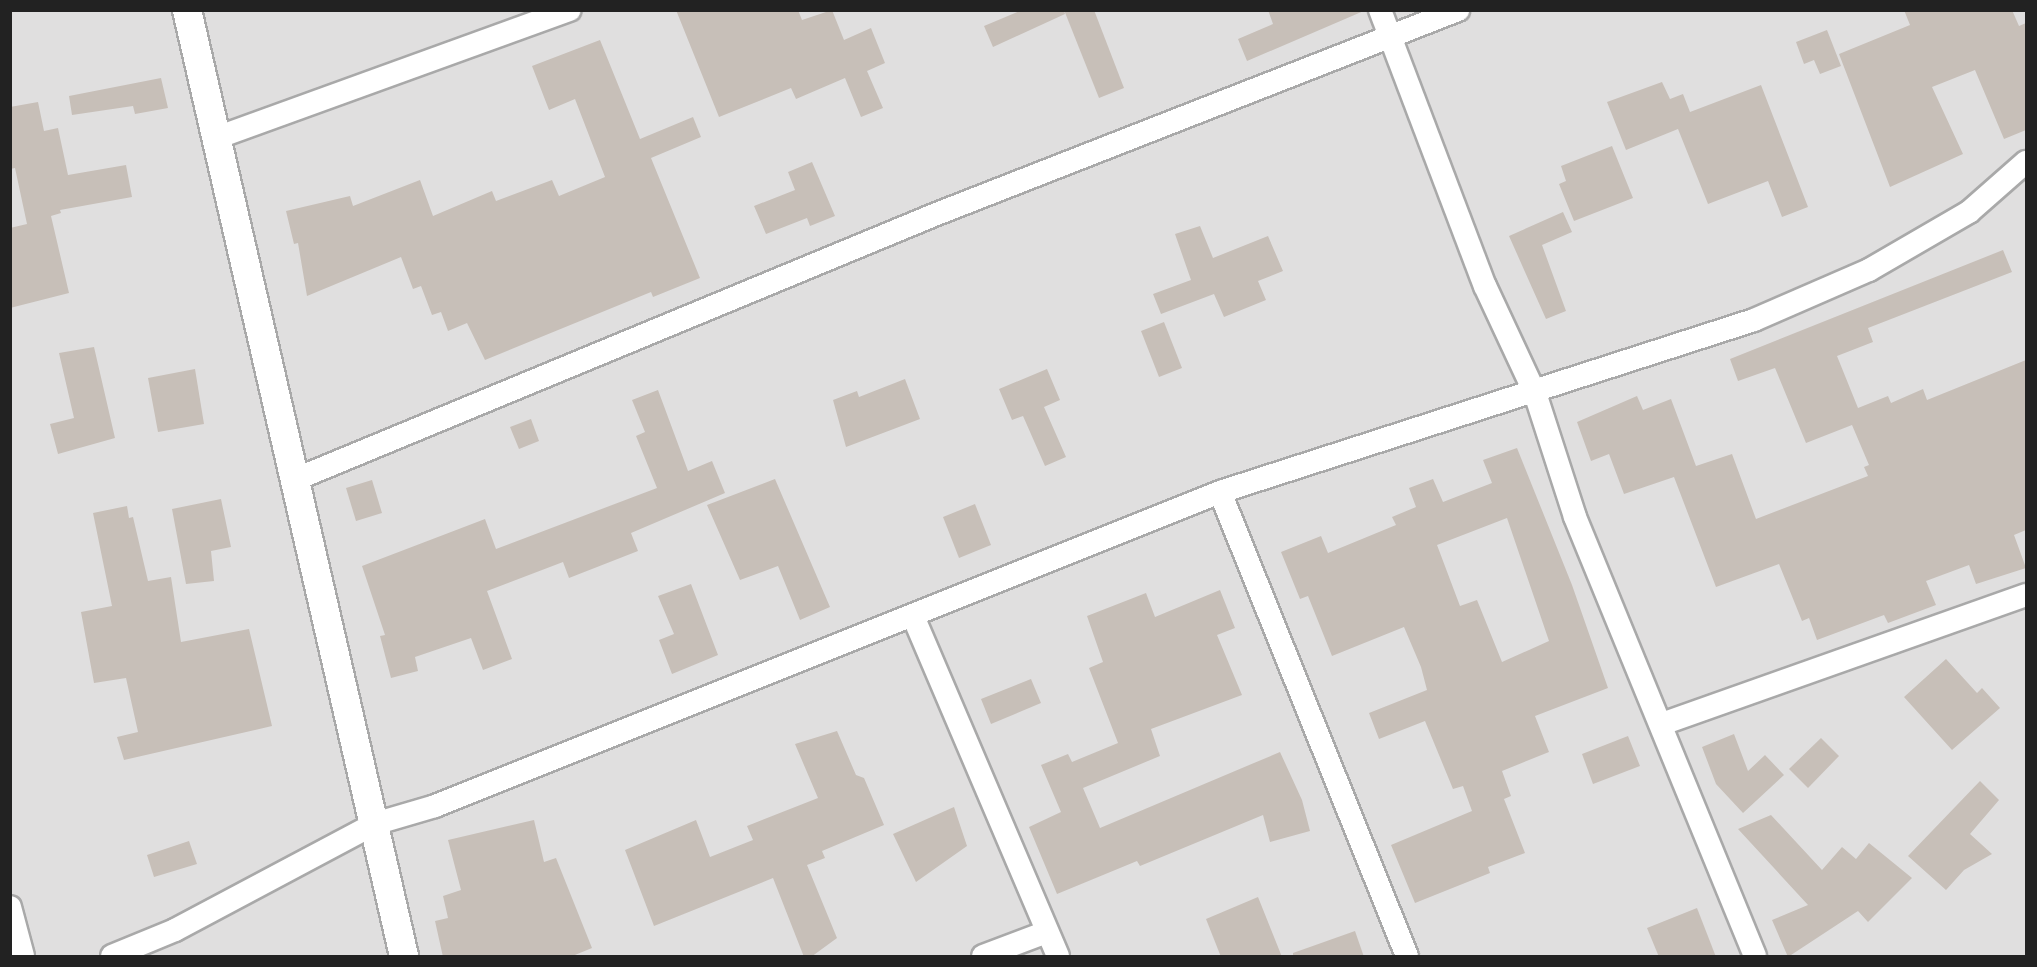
<!DOCTYPE html>
<style>
body{margin:0}
#map{position:relative;width:2037px;height:967px;overflow:hidden;background:#f2efe9;font-family:"Golos Text",sans-serif}
div>[style]{position:absolute}
[style*='--x']{left:calc(var(--x)*1px);top:calc(var(--y)*1px);width:calc(var(--w)*1px);rotate:calc(var(--a)*1deg)}
.residential>*{inset:0;background:#e0dfdf}
.building>*{inset:0;background:#c7bfb8}
.roads{filter:drop-shadow(2px 0 #a9a9a9) drop-shadow(-2px 0 #a9a9a9) drop-shadow(0 2px #a9a9a9) drop-shadow(0 -2px #a9a9a9)}
.minor>*{height:22px;margin:-11px;padding:0 11px;transform-origin:11px;border-radius:11px;background:#fff}
.tertiary>*{height:28px;margin:-14px;padding:0 14px;transform-origin:14px;border-radius:14px;background:#fff}
span{translate:-50% -50%;white-space:nowrap;text-align:center;line-height:1.15;-webkit-text-stroke:4.5px #fff;paint-order:stroke}
.frame{position:absolute;inset:0;border:12px solid #222;pointer-events:none}
</style>
<div id="map">
<div class="residential">
<i style="clip-path:polygon(11px 11px,2026px 11px,2026px 956px,11px 956px)"></i>
</div>
<div class="building">
<i style="clip-path:polygon(676px 10px,798px 10px,802px 20px,832px 10px,844px 40px,871px 28px,885px 63px,867px 71px,883px 108px,861px 117px,845px 78px,796px 99px,791px 88px,719px 117px)"></i>
<i style="clip-path:polygon(1022px 10px,1064px 10px,1065px 14px,993px 47px,984px 26px)"></i>
<i style="clip-path:polygon(1064px 10px,1094px 10px,1124px 88px,1099px 98px)"></i>
<i style="clip-path:polygon(1268px 10px,1366px 10px,1247px 61px,1238px 39px,1273px 24px)"></i>
<i style="clip-path:polygon(1904px 10px,2012px 10px,2019px 26px,2026px 23px,2026px 130px,2004px 139px,1975px 70px,1932px 87px,1963px 154px,1890px 187px,1839px 54px,1910px 25px)"></i>
<i style="clip-path:polygon(1827px 30px,1841px 66px,1820px 74px,1814px 60px,1804px 64px,1796px 42px)"></i>
<i style="clip-path:polygon(600px 40px,640px 139px,693px 117px,701px 137px,651px 158px,700px 278px,653px 297px,651px 292px,485px 360px,467px 323px,448px 331px,441px 312px,432px 315px,421px 286px,413px 289px,401px 257px,307px 296px,298px 243px,294px 244px,286px 211px,350px 196px,353px 206px,420px 180px,433px 216px,492px 191px,496px 201px,552px 180px,559px 196px,605px 177px,575px 99px,549px 110px,532px 66px)"></i>
<i style="clip-path:polygon(161px 78px,168px 108px,135px 114px,133px 106px,72px 115px,69px 96px)"></i>
<i style="clip-path:polygon(1662px 82px,1670px 99px,1683px 94px,1690px 112px,1761px 85px,1808px 207px,1782px 217px,1768px 181px,1708px 204px,1678px 129px,1626px 150px,1607px 102px)"></i>
<i style="clip-path:polygon(38px 102px,44px 131px,58px 128px,68px 175px,126px 165px,132px 197px,60px 210px,61px 213px,51px 216px,69px 293px,10px 308px,10px 228px,27px 224px,15px 168px,10px 169px,10px 107px)"></i>
<i style="clip-path:polygon(1612px 146px,1633px 198px,1574px 221px,1559px 184px,1566px 181px,1561px 166px)"></i>
<i style="clip-path:polygon(812px 162px,835px 216px,810px 226px,807px 218px,766px 234px,754px 206px,795px 190px,788px 172px)"></i>
<i style="clip-path:polygon(1563px 212px,1572px 232px,1542px 245px,1566px 311px,1546px 319px,1509px 236px)"></i>
<i style="clip-path:polygon(1200px 226px,1213px 258px,1268px 236px,1283px 271px,1258px 281px,1266px 300px,1224px 317px,1214px 294px,1161px 314px,1153px 294px,1191px 280px,1175px 234px)"></i>
<i style="clip-path:polygon(2003px 250px,2012px 272px,1868px 328px,1873px 342px,1837px 356px,1858px 408px,1888px 396px,1891px 403px,1923px 389px,1927px 400px,2026px 360px,2026px 530px,2014px 535px,2026px 568px,1976px 584px,1969px 565px,1926px 581px,1936px 605px,1888px 623px,1884px 615px,1817px 640px,1809px 618px,1802px 621px,1779px 564px,1716px 587px,1674px 477px,1624px 494px,1609px 454px,1591px 461px,1577px 422px,1637px 396px,1643px 410px,1671px 399px,1696px 466px,1732px 454px,1756px 519px,1868px 476px,1864px 467px,1869px 465px,1852px 425px,1806px 443px,1775px 368px,1738px 381px,1730px 359px)"></i>
<i style="clip-path:polygon(1164px 322px,1182px 368px,1159px 377px,1141px 331px)"></i>
<i style="clip-path:polygon(94px 347px,115px 438px,58px 454px,50px 424px,74px 418px,59px 353px)"></i>
<i style="clip-path:polygon(195px 369px,204px 424px,158px 432px,148px 378px)"></i>
<i style="clip-path:polygon(1047px 369px,1060px 400px,1044px 407px,1066px 457px,1045px 466px,1023px 416px,1012px 420px,999px 389px)"></i>
<i style="clip-path:polygon(905px 379px,920px 419px,846px 447px,833px 400px,857px 391px,859px 397px)"></i>
<i style="clip-path:polygon(658px 390px,688px 471px,712px 461px,725px 493px,631px 533px,638px 551px,569px 578px,563px 562px,487px 591px,512px 659px,483px 670px,471px 638px,415px 657px,418px 671px,391px 678px,380px 636px,385px 635px,362px 566px,485px 519px,496px 549px,657px 488px,636px 436px,645px 432px,632px 400px)"></i>
<i style="clip-path:polygon(531px 419px,539px 441px,519px 449px,510px 427px)"></i>
<i style="clip-path:polygon(evenodd,1517px 448px,1572px 585px,1608px 688px,1535px 716px,1549px 752px,1502px 771px,1511px 796px,1504px 799px,1525px 853px,1488px 867px,1490px 873px,1415px 903px,1391px 845px,1472px 811px,1463px 786px,1453px 789px,1425px 721px,1379px 739px,1369px 713px,1427px 690px,1421px 667px,1404px 627px,1332px 656px,1308px 596px,1300px 599px,1281px 552px,1321px 536px,1328px 553px,1396px 525px,1392px 517px,1416px 507px,1409px 488px,1433px 479px,1443px 502px,1492px 483px,1483px 460px,1517px 448px,1507px 518px,1549px 641px,1502px 662px,1477px 600px,1460px 606px,1437px 545px,1507px 518px)"></i>
<i style="clip-path:polygon(775px 479px,830px 607px,800px 620px,778px 566px,740px 580px,707px 505px)"></i>
<i style="clip-path:polygon(372px 480px,382px 513px,356px 521px,346px 488px)"></i>
<i style="clip-path:polygon(221px 499px,231px 547px,211px 551px,214px 581px,186px 584px,172px 509px)"></i>
<i style="clip-path:polygon(975px 504px,991px 545px,959px 558px,943px 517px)"></i>
<i style="clip-path:polygon(127px 506px,129px 518px,133px 517px,148px 581px,171px 577px,181px 642px,249px 629px,272px 726px,124px 760px,117px 737px,138px 732px,126px 678px,94px 683px,81px 612px,112px 606px,93px 513px)"></i>
<i style="clip-path:polygon(691px 584px,718px 655px,672px 674px,659px 640px,674px 634px,658px 596px)"></i>
<i style="clip-path:polygon(1220px 590px,1235px 628px,1217px 635px,1242px 695px,1151px 729px,1160px 756px,1083px 788px,1100px 828px,1280px 752px,1302px 800px,1310px 831px,1270px 842px,1263px 815px,1140px 866px,1137px 861px,1057px 894px,1029px 827px,1061px 812px,1041px 765px,1068px 754px,1072px 762px,1118px 743px,1089px 668px,1103px 662px,1087px 616px,1146px 593px,1155px 617px)"></i>
<i style="clip-path:polygon(1946px 659px,1977px 693px,1982px 688px,2000px 708px,1952px 750px,1904px 697px)"></i>
<i style="clip-path:polygon(1031px 679px,1041px 703px,991px 724px,981px 699px)"></i>
<i style="clip-path:polygon(837px 731px,856px 775px,864px 778px,884px 825px,822px 851px,825px 858px,807px 865px,837px 938px,811px 957px,804px 957px,773px 878px,654px 926px,625px 850px,696px 820px,710px 857px,753px 840px,747px 826px,818px 798px,795px 744px)"></i>
<i style="clip-path:polygon(1734px 734px,1748px 771px,1765px 755px,1784px 775px,1743px 813px,1716px 784px,1702px 747px)"></i>
<i style="clip-path:polygon(1628px 736px,1640px 766px,1593px 784px,1582px 754px)"></i>
<i style="clip-path:polygon(1821px 738px,1839px 756px,1808px 788px,1789px 769px)"></i>
<i style="clip-path:polygon(1980px 781px,1999px 800px,1970px 834px,1992px 854px,1964px 870px,1946px 890px,1908px 856px)"></i>
<i style="clip-path:polygon(954px 807px,967px 846px,916px 882px,893px 834px)"></i>
<i style="clip-path:polygon(1771px 815px,1822px 870px,1842px 847px,1856px 859px,1869px 843px,1912px 878px,1868px 922px,1858px 911px,1788px 957px,1772px 920px,1808px 905px,1738px 829px)"></i>
<i style="clip-path:polygon(534px 820px,544px 862px,556px 858px,592px 948px,570px 957px,443px 957px,435px 921px,448px 918px,443px 896px,461px 890px,448px 840px)"></i>
<i style="clip-path:polygon(189px 841px,197px 864px,154px 877px,147px 855px)"></i>
<i style="clip-path:polygon(1258px 897px,1282px 957px,1221px 957px,1206px 919px)"></i>
<i style="clip-path:polygon(1697px 908px,1716px 957px,1659px 957px,1647px 928px)"></i>
<i style="clip-path:polygon(1355px 931px,1364px 957px,1293px 957px,1293px 953px)"></i>
</div>
<div class="roads">
<div class="minor">
<i style="--x:1380;--y:10;--w:295;--a:69.2"></i>
<i style="--x:1485;--y:286;--w:118;--a:65"></i>
<i style="--x:1535;--y:393;--w:130;--a:72.1"></i>
<i style="--x:1575;--y:517;--w:474;--a:67.7"></i>
<i style="--x:216;--y:138;--w:376;--a:-19.9"></i>
<i style="--x:294;--y:480;--w:693;--a:-22.49"></i>
<i style="--x:934;--y:215;--w:563;--a:-21.37"></i>
<i style="--x:1220;--y:492;--w:500;--a:68.05"></i>
<i style="--x:913;--y:616;--w:370;--a:66.9"></i>
<i style="--x:1662;--y:724;--w:386;--a:-19.5"></i>
<i style="--x:10;--y:907;--w:51;--a:75.1"></i>
<i style="--x:112;--y:956;--w:68;--a:-22.4"></i>
<i style="--x:175;--y:930;--w:225;--a:-28"></i>
<i style="--x:374;--y:824;--w:64;--a:-16.4"></i>
<i style="--x:435;--y:806;--w:845;--a:-21.8"></i>
<i style="--x:1220;--y:492;--w:561;--a:-17.85"></i>
<i style="--x:1754;--y:320;--w:125;--a:-23.5"></i>
<i style="--x:1869;--y:270;--w:116;--a:-30.1"></i>
<i style="--x:1969;--y:212;--w:76;--a:-41.3"></i>
<i style="--x:983;--y:956;--w:68;--a:-20.6"></i>
</div>
<div class="tertiary">
<i style="--x:187;--y:10;--w:971;--a:77.08"></i>
</div>
</div>
<div class="frame"></div>
</div>
